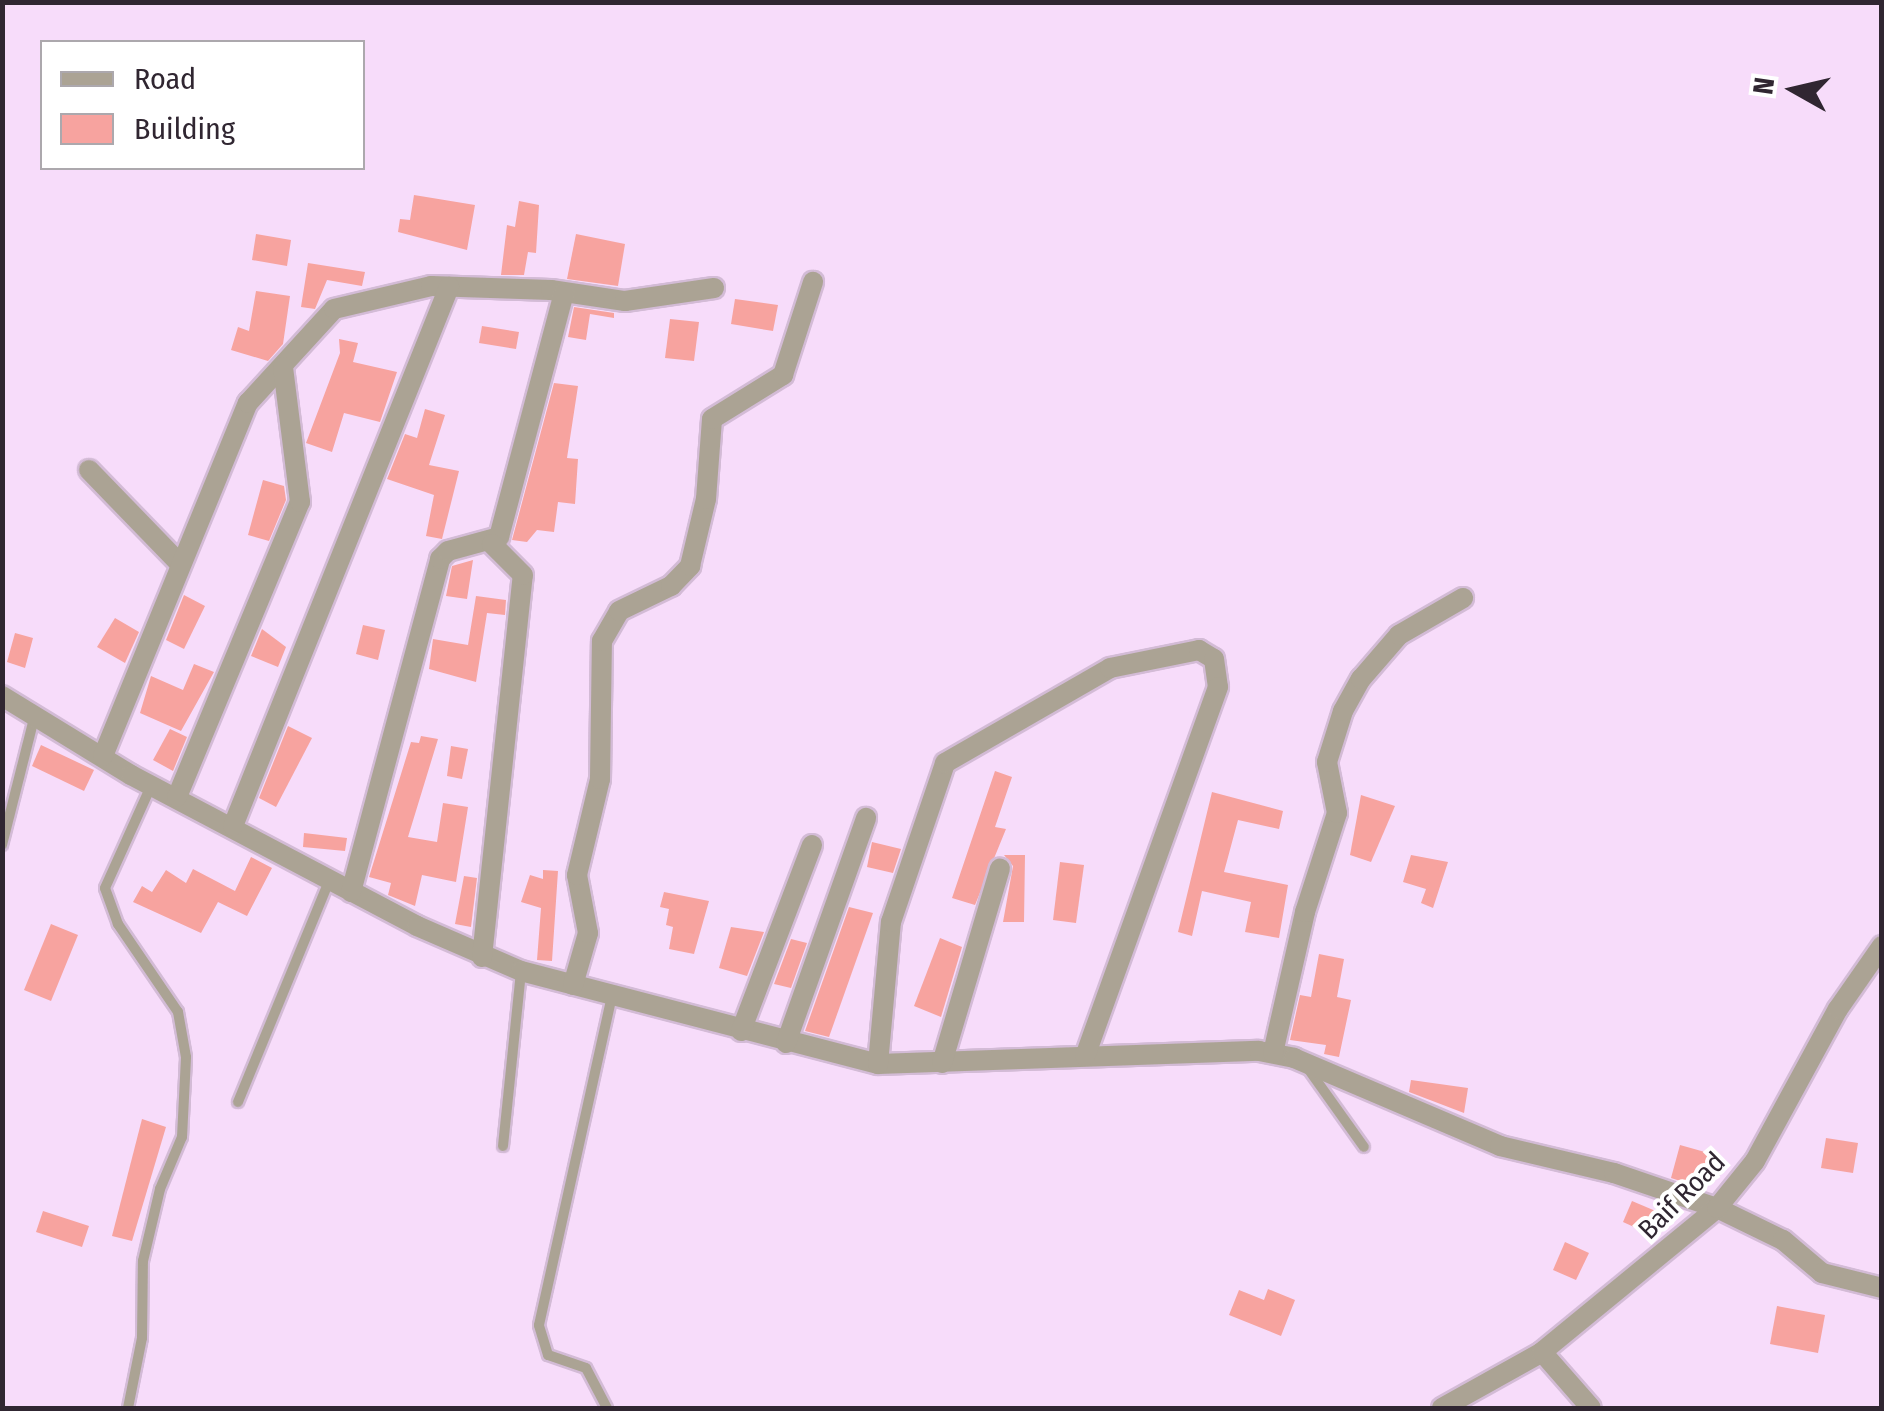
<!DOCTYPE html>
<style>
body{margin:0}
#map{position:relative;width:1884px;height:1411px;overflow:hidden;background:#f7dcfa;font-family:"Fira Sans Condensed",sans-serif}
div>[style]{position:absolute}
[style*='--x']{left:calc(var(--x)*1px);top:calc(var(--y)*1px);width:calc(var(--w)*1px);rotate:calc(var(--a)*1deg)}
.building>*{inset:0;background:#f7a39f}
.roads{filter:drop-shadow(2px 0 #d3bbd6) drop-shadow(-2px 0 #d3bbd6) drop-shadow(0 2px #d3bbd6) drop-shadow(0 -2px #d3bbd6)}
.lane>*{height:10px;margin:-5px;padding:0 5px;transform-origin:5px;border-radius:5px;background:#aba394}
.street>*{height:20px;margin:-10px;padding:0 10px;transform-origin:10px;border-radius:10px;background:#aba394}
span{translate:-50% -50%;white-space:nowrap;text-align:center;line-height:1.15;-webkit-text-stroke:8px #fff;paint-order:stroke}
.street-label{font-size:28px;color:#302631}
.frame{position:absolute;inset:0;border:5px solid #302631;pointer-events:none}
.legend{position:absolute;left:40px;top:40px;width:325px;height:130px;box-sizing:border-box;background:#fff;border:2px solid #aca8ad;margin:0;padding:12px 18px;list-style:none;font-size:30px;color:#302631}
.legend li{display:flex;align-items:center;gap:20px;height:50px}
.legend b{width:50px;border:2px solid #aca8ad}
.north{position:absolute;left:1744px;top:40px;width:100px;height:100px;-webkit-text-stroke:8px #fff;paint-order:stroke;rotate:278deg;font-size:28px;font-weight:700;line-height:40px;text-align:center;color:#302631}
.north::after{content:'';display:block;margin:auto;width:35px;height:45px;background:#302631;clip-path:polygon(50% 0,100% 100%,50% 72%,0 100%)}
</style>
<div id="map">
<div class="building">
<i style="clip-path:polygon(414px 195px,475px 205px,467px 250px,398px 232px,400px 219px,410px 220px)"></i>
<i style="clip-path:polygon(519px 201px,539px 205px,536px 253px,528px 252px,524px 275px,501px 275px,507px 225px,515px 227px)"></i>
<i style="clip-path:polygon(256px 234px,291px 240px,287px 266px,252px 260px)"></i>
<i style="clip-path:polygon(576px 234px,625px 244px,618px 286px,567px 279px)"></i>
<i style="clip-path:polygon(308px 263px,365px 272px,362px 286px,327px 280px,315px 309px,301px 307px)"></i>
<i style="clip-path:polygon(256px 291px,290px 296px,283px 344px,268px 361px,231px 350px,238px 327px,249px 331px)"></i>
<i style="clip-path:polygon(735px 299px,778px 305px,773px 331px,731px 324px)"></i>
<i style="clip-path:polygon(574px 307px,614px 313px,614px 318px,590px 314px,586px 340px,568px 337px)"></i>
<i style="clip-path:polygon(670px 319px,699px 322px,694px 361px,665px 358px)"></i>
<i style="clip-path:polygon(482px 326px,519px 332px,516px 349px,479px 343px)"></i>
<i style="clip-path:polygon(339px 339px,358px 343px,353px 362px,397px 372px,380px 422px,344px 413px,332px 452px,306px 443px,340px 353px)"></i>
<i style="clip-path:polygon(554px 383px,578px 386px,567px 458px,578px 459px,575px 504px,558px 502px,554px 532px,537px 530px,527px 542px,512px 540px)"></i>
<i style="clip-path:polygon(425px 409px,445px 415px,429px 465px,459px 471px,442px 539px,426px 536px,434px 495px,387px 479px,405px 434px,417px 438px)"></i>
<i style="clip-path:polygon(263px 480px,284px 486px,286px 500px,269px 541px,248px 535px)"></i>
<i style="clip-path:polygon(473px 560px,467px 599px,446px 596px,452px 566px)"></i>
<i style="clip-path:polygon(184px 595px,205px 606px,184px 649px,166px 640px)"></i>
<i style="clip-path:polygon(476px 596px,506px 600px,505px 615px,487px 613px,476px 682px,429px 669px,433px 639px,468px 645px)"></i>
<i style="clip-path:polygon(115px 618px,139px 632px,125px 663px,97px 647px)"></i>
<i style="clip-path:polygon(363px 625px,385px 630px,378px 660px,356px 654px)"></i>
<i style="clip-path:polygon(262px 629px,286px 647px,278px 667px,251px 656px)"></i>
<i style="clip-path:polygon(15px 633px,33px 638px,25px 668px,7px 662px)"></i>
<i style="clip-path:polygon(194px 664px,214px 672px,181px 731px,140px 713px,151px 676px,183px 690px)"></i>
<i style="clip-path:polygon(288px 726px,312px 738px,276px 807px,259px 798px)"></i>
<i style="clip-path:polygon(170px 729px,187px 737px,173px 771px,153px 760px)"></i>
<i style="clip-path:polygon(421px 736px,438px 739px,408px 837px,437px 842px,443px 803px,468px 807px,456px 882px,422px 875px,415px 906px,388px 895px,391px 883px,369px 877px,411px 742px,419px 743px)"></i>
<i style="clip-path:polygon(41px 745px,94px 770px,84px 791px,32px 766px)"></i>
<i style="clip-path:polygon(451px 746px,468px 749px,462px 779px,447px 776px)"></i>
<i style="clip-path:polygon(995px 771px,1012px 777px,995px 827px,1006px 829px,975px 905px,952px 898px)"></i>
<i style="clip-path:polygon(1212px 792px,1283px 811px,1279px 829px,1238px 820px,1224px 872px,1288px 885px,1279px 938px,1245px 932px,1251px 902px,1202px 891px,1192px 936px,1178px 932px)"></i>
<i style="clip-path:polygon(1361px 795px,1395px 806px,1371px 862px,1350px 855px)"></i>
<i style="clip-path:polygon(304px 833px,347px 838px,345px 851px,303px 847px)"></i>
<i style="clip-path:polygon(872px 842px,901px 849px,893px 873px,867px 867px)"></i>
<i style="clip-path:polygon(1004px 855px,1025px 855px,1024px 922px,1003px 922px,1013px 866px)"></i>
<i style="clip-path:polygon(1411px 855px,1448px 862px,1433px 908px,1421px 903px,1426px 889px,1403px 882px)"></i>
<i style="clip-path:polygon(251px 857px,272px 868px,247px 916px,218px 902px,201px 933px,133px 902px,142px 886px,152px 892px,166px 870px,186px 883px,193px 869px,235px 891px)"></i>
<i style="clip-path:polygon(1060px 862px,1084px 865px,1076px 923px,1053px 920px)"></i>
<i style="clip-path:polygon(543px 870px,558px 871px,552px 961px,537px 960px,541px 908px,521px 902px,530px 875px,543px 879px)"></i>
<i style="clip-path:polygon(464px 876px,477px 878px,471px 927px,455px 924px)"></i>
<i style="clip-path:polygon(664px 892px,709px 901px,694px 954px,669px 949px,673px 927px,666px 925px,669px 909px,660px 907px)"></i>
<i style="clip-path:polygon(849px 907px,873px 913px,829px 1037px,805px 1031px)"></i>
<i style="clip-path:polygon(51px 924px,78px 935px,51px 1001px,24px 990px)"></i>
<i style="clip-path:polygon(731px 927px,764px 932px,747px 976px,719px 968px)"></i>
<i style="clip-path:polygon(940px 938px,962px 947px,941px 1017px,914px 1006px)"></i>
<i style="clip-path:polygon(791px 939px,807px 943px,791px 988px,774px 984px)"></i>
<i style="clip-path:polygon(1319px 954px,1344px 959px,1337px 997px,1351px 1000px,1339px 1057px,1324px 1054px,1326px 1045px,1290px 1040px,1300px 995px,1311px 997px)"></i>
<i style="clip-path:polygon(1411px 1080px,1468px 1088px,1464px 1113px,1409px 1092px)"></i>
<i style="clip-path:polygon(142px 1119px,166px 1127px,132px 1241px,112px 1236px)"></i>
<i style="clip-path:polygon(1826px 1138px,1858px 1143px,1853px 1173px,1821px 1168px)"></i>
<i style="clip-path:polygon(1680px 1145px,1712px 1154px,1702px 1188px,1671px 1178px)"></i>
<i style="clip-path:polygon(1632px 1201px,1665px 1215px,1656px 1237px,1623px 1222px)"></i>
<i style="clip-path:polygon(43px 1211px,89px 1226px,82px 1247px,36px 1232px)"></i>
<i style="clip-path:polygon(1565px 1242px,1589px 1253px,1576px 1280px,1553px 1270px)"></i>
<i style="clip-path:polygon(1268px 1289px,1295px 1300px,1281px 1336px,1229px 1315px,1239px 1290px,1264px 1300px)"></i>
<i style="clip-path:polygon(1777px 1306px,1825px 1315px,1818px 1353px,1770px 1344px)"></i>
</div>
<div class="roads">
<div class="lane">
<i style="--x:2;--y:845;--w:134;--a:-75.8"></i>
<i style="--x:1304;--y:1063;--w:103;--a:54.5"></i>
<i style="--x:238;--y:1102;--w:239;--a:-67.6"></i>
<i style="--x:503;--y:1146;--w:176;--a:-84.1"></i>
<i style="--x:128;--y:1408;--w:71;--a:-78.7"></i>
<i style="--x:142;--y:1338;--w:77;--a:-89.3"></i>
<i style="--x:143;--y:1261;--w:74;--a:-76.7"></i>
<i style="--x:160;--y:1189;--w:56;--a:-67.1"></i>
<i style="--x:182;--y:1137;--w:80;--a:-87.1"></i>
<i style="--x:186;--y:1057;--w:46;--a:-100.1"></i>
<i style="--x:178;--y:1012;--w:107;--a:-124.3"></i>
<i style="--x:118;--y:924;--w:38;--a:-110"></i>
<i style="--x:105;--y:888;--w:112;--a:-65.7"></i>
<i style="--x:607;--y:1408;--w:45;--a:-117.7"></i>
<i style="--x:586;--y:1368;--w:40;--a:-161.1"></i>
<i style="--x:548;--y:1355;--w:31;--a:-107"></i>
<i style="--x:539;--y:1325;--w:337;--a:-77.5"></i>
</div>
<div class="street">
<i style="--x:89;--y:470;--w:131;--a:45.9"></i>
<i style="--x:2;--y:696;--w:151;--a:31.5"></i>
<i style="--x:131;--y:775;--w:323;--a:27.8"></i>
<i style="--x:417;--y:926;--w:113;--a:23.4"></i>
<i style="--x:521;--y:971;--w:369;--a:14.6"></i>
<i style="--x:878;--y:1064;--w:381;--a:-2"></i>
<i style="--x:1259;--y:1051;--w:36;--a:11"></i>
<i style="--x:1294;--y:1058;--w:224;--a:23.1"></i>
<i style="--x:1500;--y:1146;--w:117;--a:13.3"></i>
<i style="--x:1614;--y:1173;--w:109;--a:18.8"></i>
<i style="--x:1717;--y:1208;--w:73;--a:25.9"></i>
<i style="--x:1783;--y:1240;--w:51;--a:40.2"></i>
<i style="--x:1822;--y:1273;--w:62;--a:14"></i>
<i style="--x:103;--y:756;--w:382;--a:-67.7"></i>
<i style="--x:248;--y:403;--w:127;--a:-47.5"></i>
<i style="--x:334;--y:309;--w:100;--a:-13.3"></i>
<i style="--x:431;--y:286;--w:120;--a:1.9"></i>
<i style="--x:551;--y:290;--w:75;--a:8.5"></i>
<i style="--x:625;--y:301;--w:90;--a:-8.3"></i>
<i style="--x:177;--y:797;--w:320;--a:-67.4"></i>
<i style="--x:300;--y:502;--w:136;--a:-97.2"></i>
<i style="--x:233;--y:826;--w:581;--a:-68.16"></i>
<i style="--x:351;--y:892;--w:345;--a:-75"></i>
<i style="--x:440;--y:559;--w:11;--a:-45"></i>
<i style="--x:448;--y:551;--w:53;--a:-15.4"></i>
<i style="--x:499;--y:537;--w:253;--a:-75.1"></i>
<i style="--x:482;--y:957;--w:384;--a:-83.9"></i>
<i style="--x:523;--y:575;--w:44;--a:-135"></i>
<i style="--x:573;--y:985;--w:54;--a:-73.9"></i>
<i style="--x:588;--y:933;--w:59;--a:-100.7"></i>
<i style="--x:577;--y:875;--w:99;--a:-76.5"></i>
<i style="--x:600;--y:779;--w:138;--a:-89.2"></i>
<i style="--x:602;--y:641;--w:34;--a:-60"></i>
<i style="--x:619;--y:611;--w:58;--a:-25.7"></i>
<i style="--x:671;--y:586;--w:28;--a:-46"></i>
<i style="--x:690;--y:566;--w:69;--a:-76.6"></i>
<i style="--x:706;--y:499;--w:80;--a:-85.7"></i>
<i style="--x:712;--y:419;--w:84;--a:-31.8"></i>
<i style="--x:783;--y:375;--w:98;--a:-72.1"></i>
<i style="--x:741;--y:1031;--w:199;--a:-69.1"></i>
<i style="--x:786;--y:1043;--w:239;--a:-70.4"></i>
<i style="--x:1273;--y:1053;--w:145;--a:-77.2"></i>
<i style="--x:1305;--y:912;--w:104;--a:-72.1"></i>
<i style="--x:1337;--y:813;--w:52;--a:-101.1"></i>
<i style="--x:1327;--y:762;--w:53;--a:-72.6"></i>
<i style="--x:1343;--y:711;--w:37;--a:-61"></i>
<i style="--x:1361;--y:679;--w:58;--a:-49.2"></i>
<i style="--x:1399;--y:635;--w:74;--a:-30"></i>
<i style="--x:942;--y:1063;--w:203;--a:-73.4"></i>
<i style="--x:878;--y:1064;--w:143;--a:-84.8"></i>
<i style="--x:891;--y:922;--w:168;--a:-71.2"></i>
<i style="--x:945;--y:763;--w:190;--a:-29.9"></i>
<i style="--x:1110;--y:668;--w:91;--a:-11.4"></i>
<i style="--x:1199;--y:650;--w:17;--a:31"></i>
<i style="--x:1214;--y:659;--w:28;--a:82"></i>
<i style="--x:1218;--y:687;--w:392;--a:109.8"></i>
<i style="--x:1542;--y:1352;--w:74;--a:48.8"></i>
<i style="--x:1442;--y:1408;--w:115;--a:-29.2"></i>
<i style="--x:1542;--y:1352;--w:227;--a:-39.4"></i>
<i style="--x:1717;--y:1208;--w:60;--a:-51"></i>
<i style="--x:1755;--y:1161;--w:173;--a:-61.4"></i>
<i style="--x:1838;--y:1009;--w:77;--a:-55.1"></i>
</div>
</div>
<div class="street-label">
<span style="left:1682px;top:1196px;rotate:-45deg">Baif Road</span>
</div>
<div class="frame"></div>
<ul class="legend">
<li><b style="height:12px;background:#aba394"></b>Road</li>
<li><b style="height:28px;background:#f7a39f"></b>Building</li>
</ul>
<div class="north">N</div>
</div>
